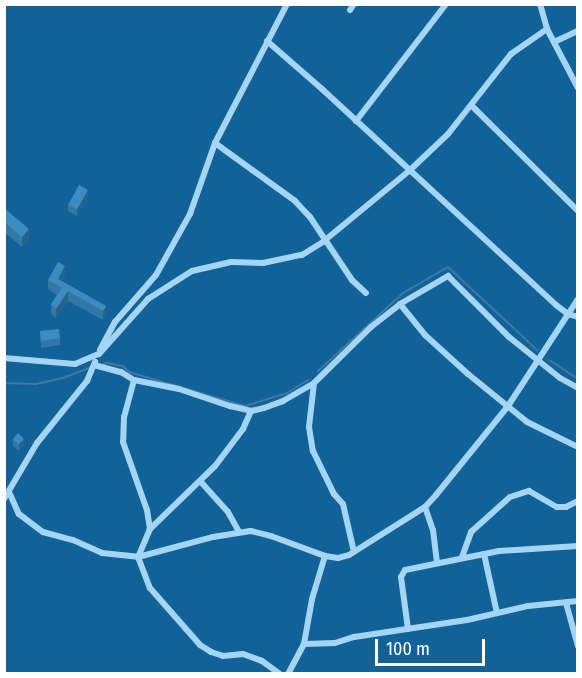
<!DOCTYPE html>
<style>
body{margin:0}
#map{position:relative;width:582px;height:678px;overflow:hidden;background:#12629a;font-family:"Fira Sans Condensed",sans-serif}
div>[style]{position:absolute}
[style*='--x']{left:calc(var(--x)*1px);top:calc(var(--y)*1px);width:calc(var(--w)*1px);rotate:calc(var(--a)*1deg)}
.stream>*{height:2px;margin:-1px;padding:0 1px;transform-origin:1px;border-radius:1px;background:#4079a0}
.minor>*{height:6px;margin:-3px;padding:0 3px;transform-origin:3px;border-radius:3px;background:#a5d5f4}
.wall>*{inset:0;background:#3278a6}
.shaded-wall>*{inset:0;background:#296287}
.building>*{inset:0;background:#3a8cc1}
span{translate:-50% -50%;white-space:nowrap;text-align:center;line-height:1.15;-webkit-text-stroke:4.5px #12629a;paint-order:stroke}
.frame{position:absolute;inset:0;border:6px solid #fff;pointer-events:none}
.scale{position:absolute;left:375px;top:639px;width:110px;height:27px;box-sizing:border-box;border:3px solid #fff;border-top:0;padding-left:8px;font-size:18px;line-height:21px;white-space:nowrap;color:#fff;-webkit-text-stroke:4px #12629a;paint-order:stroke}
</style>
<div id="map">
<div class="stream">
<i style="--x:549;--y:360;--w:35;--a:33"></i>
<i style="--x:100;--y:365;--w:7;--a:-16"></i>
<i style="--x:107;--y:363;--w:16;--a:11"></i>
<i style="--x:123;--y:366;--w:8;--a:45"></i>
<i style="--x:129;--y:372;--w:121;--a:16.3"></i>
<i style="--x:245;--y:406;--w:44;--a:-17.2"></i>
<i style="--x:287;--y:393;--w:25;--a:-32"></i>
<i style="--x:318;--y:371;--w:115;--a:-42.5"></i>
<i style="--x:403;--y:293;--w:52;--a:-30"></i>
<i style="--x:448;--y:267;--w:122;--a:43"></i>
<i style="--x:4;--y:383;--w:32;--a:2"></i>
<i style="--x:36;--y:384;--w:28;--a:-13"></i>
<i style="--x:63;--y:378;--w:30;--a:-21"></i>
</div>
<div class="minor">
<i style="--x:540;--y:4;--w:26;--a:74"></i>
<i style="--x:547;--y:29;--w:67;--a:62.3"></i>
<i style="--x:350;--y:10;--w:7;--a:-56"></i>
<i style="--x:267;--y:41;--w:73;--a:41.1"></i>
<i style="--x:322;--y:89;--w:318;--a:42.7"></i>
<i style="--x:556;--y:305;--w:15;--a:37"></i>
<i style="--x:568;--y:314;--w:10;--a:17"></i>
<i style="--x:554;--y:42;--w:26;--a:-25"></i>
<i style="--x:472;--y:106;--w:149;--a:44.7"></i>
<i style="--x:356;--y:121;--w:148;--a:-52.4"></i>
<i style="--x:215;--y:143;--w:99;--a:35.9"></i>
<i style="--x:295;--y:201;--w:22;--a:47"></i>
<i style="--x:310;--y:217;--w:76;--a:56.3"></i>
<i style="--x:352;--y:280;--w:19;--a:43"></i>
<i style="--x:400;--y:304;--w:40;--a:51"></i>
<i style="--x:425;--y:335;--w:58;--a:42.2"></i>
<i style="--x:468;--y:374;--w:76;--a:39.1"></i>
<i style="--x:527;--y:422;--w:57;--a:26.1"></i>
<i style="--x:100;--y:350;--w:32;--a:-62"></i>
<i style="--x:115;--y:322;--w:62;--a:-48.9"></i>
<i style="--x:156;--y:275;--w:70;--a:-60.9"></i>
<i style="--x:190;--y:214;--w:75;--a:-70.6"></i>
<i style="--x:215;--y:143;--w:157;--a:-62.6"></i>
<i style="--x:4;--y:358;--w:71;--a:4.8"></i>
<i style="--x:75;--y:364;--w:26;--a:-23"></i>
<i style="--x:99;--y:354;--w:74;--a:-48.3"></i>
<i style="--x:148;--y:299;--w:52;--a:-32.5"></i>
<i style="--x:192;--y:271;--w:40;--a:-13"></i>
<i style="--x:231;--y:262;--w:32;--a:2"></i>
<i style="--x:263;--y:263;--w:40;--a:-12"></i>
<i style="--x:302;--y:255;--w:26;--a:-32"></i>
<i style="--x:324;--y:241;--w:110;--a:-39.5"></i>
<i style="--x:409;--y:171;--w:54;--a:-43.5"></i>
<i style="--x:448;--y:134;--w:102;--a:-51.8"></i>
<i style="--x:511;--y:54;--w:44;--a:-34.8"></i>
<i style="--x:94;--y:365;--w:28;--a:15"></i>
<i style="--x:121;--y:372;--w:15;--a:32"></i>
<i style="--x:134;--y:380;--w:46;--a:11.3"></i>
<i style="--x:179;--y:389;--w:54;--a:18.4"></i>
<i style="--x:230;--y:406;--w:22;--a:13"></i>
<i style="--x:251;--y:411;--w:13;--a:-13"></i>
<i style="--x:264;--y:408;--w:20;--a:-20"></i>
<i style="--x:283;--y:401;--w:36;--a:-30"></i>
<i style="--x:314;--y:383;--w:80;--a:-44.5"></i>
<i style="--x:371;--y:327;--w:37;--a:-38"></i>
<i style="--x:400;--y:304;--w:56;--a:-30.3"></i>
<i style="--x:448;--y:276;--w:86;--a:45"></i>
<i style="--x:509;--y:337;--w:65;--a:38.8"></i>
<i style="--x:560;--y:378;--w:21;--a:29"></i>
<i style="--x:134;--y:380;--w:38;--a:105"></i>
<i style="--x:124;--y:417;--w:25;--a:92"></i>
<i style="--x:123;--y:442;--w:72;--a:70.6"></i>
<i style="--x:147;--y:510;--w:19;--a:81"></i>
<i style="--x:314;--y:383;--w:44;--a:96.5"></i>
<i style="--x:309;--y:427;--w:24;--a:81"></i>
<i style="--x:313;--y:451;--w:48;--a:64"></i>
<i style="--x:334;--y:494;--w:13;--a:48"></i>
<i style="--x:343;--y:504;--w:49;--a:77.1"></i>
<i style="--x:251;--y:411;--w:20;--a:114"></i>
<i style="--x:243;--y:429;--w:46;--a:127.1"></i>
<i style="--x:215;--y:466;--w:91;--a:135.9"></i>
<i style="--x:150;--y:529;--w:30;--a:113"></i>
<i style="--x:138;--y:557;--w:33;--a:69"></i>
<i style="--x:150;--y:588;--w:76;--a:48.7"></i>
<i style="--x:200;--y:645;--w:13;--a:32"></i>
<i style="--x:211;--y:652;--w:13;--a:18"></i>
<i style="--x:223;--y:656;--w:20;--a:-6"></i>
<i style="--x:243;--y:654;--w:20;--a:20"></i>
<i style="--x:262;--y:661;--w:22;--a:36"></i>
<i style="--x:201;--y:482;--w:40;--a:48"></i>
<i style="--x:228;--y:512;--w:23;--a:61"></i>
<i style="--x:9;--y:492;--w:24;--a:66"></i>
<i style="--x:19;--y:514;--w:30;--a:37"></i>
<i style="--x:43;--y:532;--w:31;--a:15"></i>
<i style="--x:73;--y:540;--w:32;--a:24"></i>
<i style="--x:102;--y:553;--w:36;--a:6"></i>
<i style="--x:138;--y:557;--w:78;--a:-14.9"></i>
<i style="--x:213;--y:537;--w:38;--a:-9"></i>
<i style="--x:251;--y:531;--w:21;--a:14"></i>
<i style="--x:271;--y:536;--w:58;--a:20.3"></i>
<i style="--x:325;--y:556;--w:13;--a:9"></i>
<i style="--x:338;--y:558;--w:11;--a:-15"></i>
<i style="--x:349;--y:555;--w:90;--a:-32.3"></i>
<i style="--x:425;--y:507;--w:16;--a:-47"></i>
<i style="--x:436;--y:495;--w:114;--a:-51"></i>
<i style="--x:508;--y:406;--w:128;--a:-56.8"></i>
<i style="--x:4;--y:499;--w:65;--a:-59.5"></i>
<i style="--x:37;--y:443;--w:80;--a:-51.1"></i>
<i style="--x:87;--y:381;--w:21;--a:-67"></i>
<i style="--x:425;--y:507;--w:24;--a:71"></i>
<i style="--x:433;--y:530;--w:33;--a:83"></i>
<i style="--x:484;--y:554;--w:60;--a:77.6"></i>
<i style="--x:462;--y:557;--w:27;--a:-70"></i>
<i style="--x:471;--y:532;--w:52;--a:-41.9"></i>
<i style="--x:510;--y:497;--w:20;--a:-18"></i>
<i style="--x:529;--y:491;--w:32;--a:30"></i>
<i style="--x:557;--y:507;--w:9;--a:0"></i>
<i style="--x:566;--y:507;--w:13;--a:-27"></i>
<i style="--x:566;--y:603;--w:45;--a:74.4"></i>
<i style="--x:408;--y:629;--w:52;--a:-97.7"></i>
<i style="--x:401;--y:577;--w:8;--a:-60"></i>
<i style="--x:405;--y:570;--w:96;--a:-11.4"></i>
<i style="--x:499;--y:551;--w:79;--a:-3.6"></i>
<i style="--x:304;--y:644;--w:31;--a:-2"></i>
<i style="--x:335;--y:643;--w:20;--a:-18"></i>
<i style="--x:354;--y:637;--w:114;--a:-8.6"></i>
<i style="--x:467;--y:620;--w:63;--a:-12.9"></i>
<i style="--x:528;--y:606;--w:50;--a:-5.7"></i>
<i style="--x:288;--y:674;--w:34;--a:-62"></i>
<i style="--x:304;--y:644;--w:46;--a:-79.9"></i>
<i style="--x:312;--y:599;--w:45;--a:-73.2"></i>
</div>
<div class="wall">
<i style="clip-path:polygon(88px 196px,77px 216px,68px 211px,68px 205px)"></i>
<i style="clip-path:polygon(4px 208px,29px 238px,22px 247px,4px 232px)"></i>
<i style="clip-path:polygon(65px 275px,62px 281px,106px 306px,106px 315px,103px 320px,68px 301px,56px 318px,51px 314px,51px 304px,57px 295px,48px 289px,48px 280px)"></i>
<i style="clip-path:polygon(40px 331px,60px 338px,60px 345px,41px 348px)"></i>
<i style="clip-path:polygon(13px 439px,24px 445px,19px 451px,13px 446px)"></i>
</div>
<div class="shaded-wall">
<i style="clip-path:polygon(88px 190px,88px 196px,77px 216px,77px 209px)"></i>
<i style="clip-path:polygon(29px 229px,29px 238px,22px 247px,22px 237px)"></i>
<i style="clip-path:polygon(65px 266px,65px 275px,59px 286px,58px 279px)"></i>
<i style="clip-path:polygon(68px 291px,68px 301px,56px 318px,56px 309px)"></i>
<i style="clip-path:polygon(106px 306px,106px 315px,103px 320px,103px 311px)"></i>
<i style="clip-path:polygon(24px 439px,24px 445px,19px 451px,19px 444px)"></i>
</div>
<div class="building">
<i style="clip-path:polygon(79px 185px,88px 190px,77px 209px,68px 205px)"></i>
<i style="clip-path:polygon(4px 208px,29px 229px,22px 237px,4px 222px)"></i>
<i style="clip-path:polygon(58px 262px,65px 266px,58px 279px,106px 306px,103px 311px,68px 291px,56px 309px,51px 304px,62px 288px,48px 280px)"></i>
<i style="clip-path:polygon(59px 329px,60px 338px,41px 341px,40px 331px)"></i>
<i style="clip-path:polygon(18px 433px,24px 439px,19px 444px,13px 439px)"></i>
</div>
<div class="frame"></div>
<div class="scale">100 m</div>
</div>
